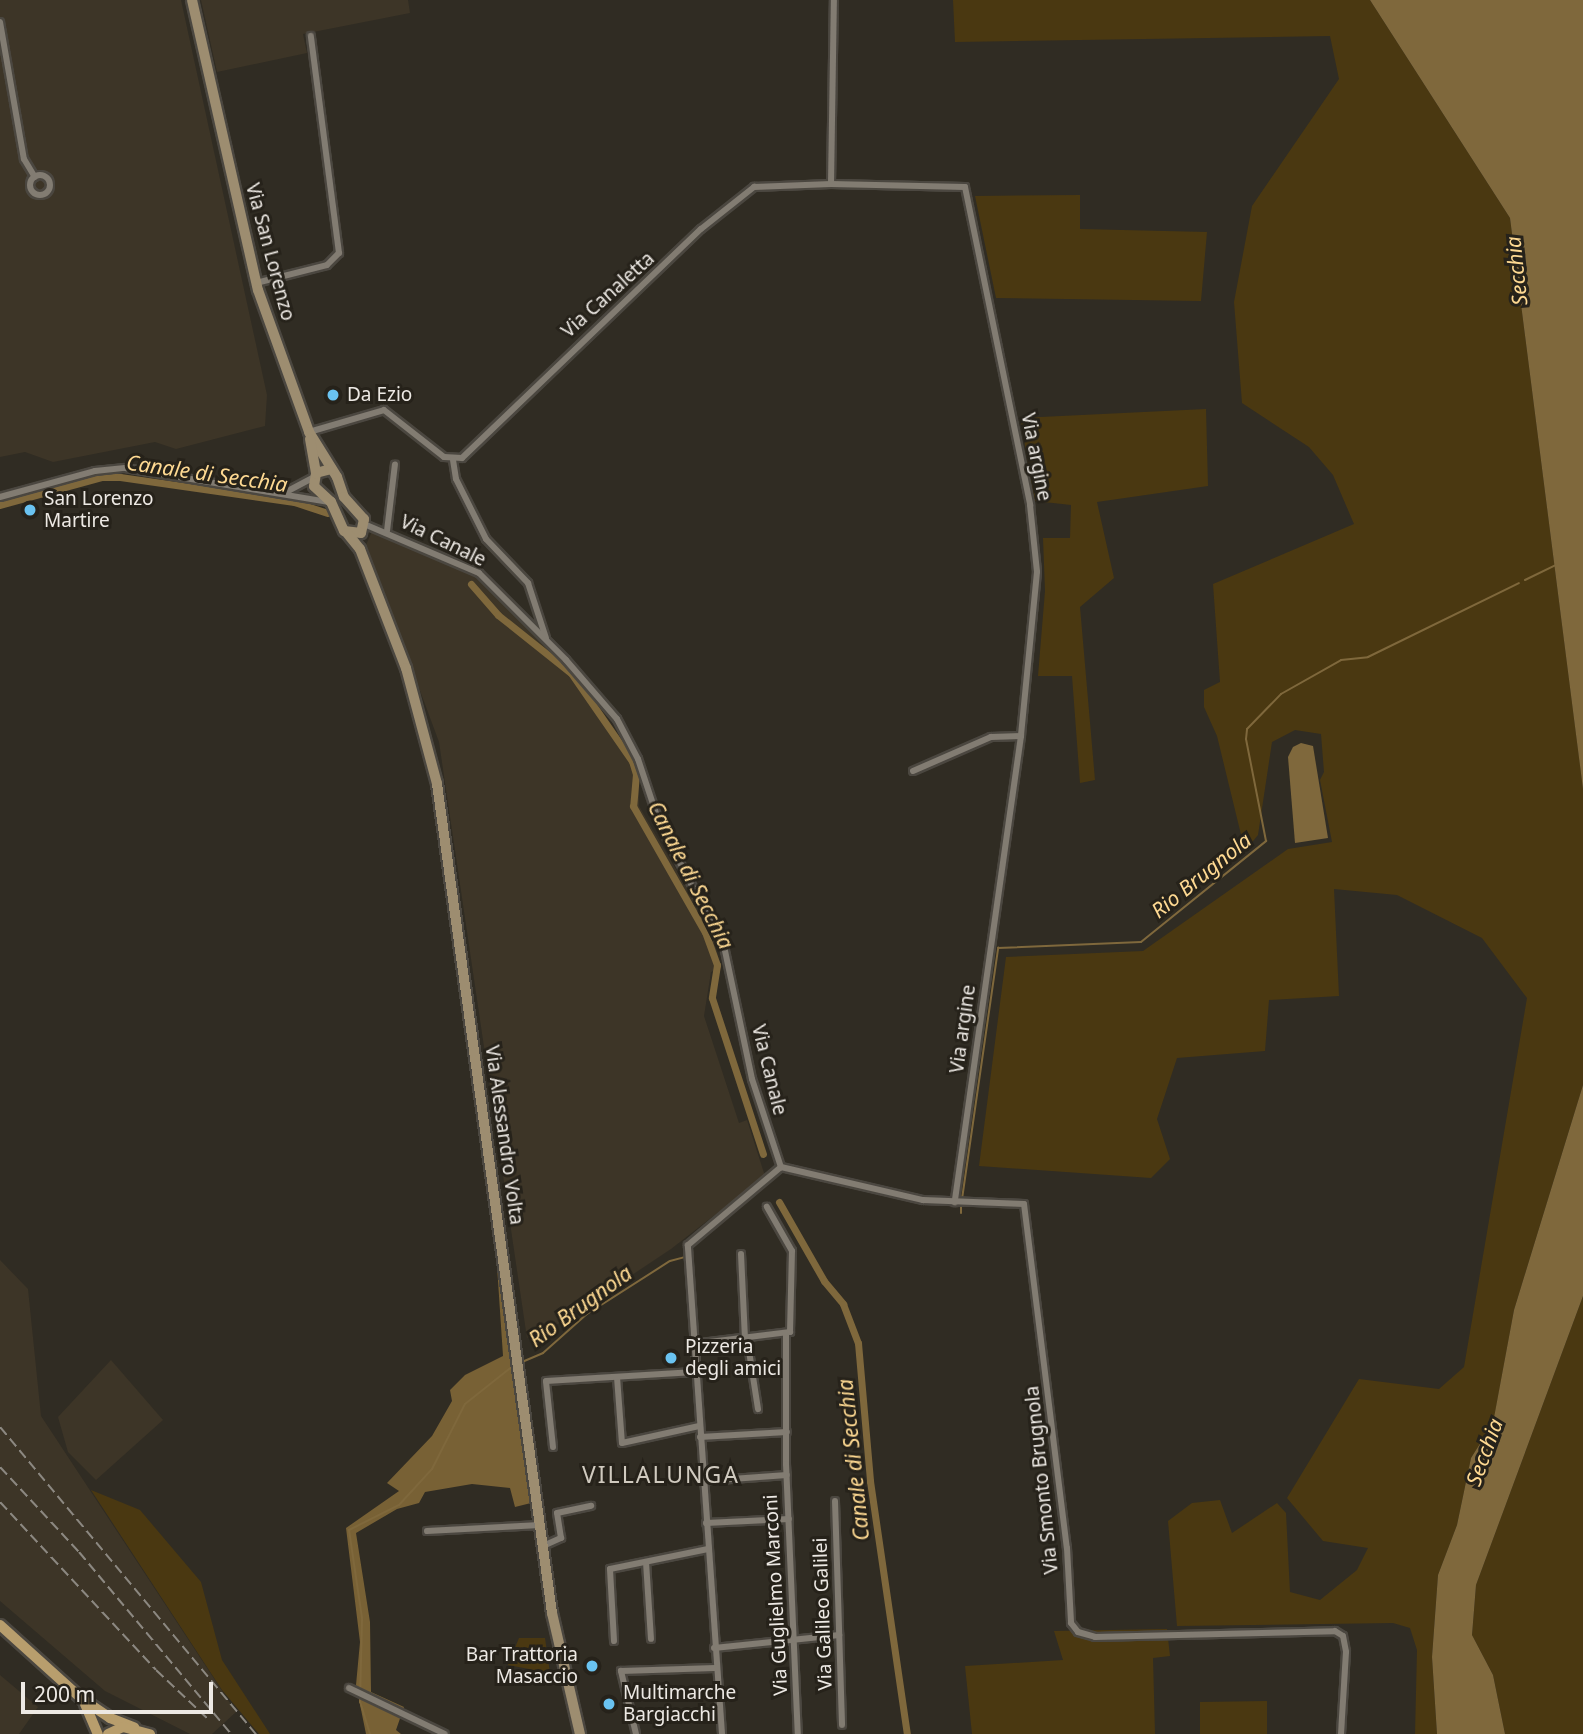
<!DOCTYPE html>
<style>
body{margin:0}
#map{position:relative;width:1583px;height:1734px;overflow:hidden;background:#302c23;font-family:"Noto Sans",sans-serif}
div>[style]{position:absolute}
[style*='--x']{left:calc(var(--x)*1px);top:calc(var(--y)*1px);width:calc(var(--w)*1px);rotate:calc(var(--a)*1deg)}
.built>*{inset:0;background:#3d3527}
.green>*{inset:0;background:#4a3811}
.forest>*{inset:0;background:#786135}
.water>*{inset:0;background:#7f683c}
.stream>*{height:2px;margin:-1px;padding:0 1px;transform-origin:1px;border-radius:1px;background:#7f683c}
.canal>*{height:7px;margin:-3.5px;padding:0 3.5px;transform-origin:3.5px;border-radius:3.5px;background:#7f683c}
.roads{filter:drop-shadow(2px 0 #4b4740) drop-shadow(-2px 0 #4b4740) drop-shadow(0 2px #4b4740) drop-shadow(0 -2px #4b4740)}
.minor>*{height:6px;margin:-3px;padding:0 3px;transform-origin:3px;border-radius:3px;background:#827c72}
.minor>.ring{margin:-3px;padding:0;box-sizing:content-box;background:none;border:6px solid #827c72;border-radius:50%}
.secondary>*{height:10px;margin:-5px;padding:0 5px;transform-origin:5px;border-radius:5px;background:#9d8d70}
.primary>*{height:10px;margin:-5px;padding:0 5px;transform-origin:5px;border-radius:5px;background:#b89e6d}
.rail>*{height:2px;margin-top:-1px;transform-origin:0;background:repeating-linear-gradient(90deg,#8c8881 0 10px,transparent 0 15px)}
.dots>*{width:19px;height:19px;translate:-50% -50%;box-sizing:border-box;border:4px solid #26221a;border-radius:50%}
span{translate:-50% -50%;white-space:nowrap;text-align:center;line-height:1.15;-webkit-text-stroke:6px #26221a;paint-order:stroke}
.street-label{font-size:19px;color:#ede9e4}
.poi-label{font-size:19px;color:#ede9e4}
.left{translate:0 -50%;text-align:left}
.right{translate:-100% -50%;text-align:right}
.water-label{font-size:21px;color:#fed992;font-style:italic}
.quarter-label{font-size:23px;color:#d0cabf;letter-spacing:2px}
.scale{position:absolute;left:21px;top:1682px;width:192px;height:32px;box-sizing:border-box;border:4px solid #ede9e4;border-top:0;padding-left:9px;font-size:21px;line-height:24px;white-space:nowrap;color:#ede9e4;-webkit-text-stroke:5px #26221a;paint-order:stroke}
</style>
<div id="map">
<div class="built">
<i style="clip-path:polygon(0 0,181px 0,267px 395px,265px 426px,176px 449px,155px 442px,53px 462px,25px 452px,0 457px)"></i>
<i style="clip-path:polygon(201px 0,408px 0,410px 13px,303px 34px,307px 53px,217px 72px)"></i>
<i style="clip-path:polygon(373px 529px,470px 572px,574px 672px,632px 757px,639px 774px,639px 806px,712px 931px,721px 969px,711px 972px,704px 1016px,739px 1123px,747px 1120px,765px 1176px,671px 1249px,560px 1323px,527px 1338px,439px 742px,366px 545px)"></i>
<i style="clip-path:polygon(0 1260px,28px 1289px,41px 1416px,236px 1712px,212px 1734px,190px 1734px,105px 1691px,0 1601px)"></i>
<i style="clip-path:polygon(111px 1360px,163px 1420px,96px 1480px,68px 1452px,58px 1417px)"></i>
<i style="clip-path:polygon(0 1675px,38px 1707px,19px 1734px,0 1734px)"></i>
</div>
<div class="green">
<i style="clip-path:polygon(953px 0,1370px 0,1510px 218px,1583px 788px,1583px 1085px,1514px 1310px,1493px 1424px,1471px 1458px,1457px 1525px,1438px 1575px,1432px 1657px,1437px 1734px,1415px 1734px,1417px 1650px,1410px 1628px,1393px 1623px,1177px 1626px,1168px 1521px,1192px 1503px,1220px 1500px,1232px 1533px,1277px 1503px,1286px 1513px,1290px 1592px,1320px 1600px,1357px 1570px,1368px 1548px,1323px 1541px,1287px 1498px,1359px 1379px,1439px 1389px,1464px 1367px,1527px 998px,1482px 938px,1397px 895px,1334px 889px,1339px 996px,1269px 1000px,1265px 1051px,1177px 1058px,1157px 1119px,1170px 1159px,1151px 1178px,979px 1166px,1006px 957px,1143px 951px,1288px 849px,1332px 842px,1320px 780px,1324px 772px,1321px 734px,1295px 730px,1272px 742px,1258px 835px,1245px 851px,1217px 736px,1204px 707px,1204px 690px,1220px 682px,1213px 584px,1354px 524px,1333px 475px,1309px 447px,1242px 403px,1234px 302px,1252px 206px,1339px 79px,1330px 36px,955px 42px)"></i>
<i style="clip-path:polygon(1080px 195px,1080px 229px,1207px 232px,1201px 301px,996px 298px,975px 196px)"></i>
<i style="clip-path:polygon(1206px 409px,1208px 486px,1097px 502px,1114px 578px,1080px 607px,1095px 780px,1080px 783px,1072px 676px,1038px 676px,1045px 591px,1043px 538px,1070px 538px,1071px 505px,1035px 501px,1020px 418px)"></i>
<i style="clip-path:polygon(1583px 1296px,1583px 1734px,1505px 1734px,1493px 1675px,1472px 1635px,1476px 1585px)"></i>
<i style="clip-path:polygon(91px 1490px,140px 1510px,201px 1582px,222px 1660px,270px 1734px,259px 1734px,222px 1690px)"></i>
<i style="clip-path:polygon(1167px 1629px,1170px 1656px,1153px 1658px,1155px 1734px,972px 1734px,965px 1666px,1063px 1660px,1054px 1631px)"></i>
<i style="clip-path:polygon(519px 1638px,545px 1638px,550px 1673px,508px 1665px)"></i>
<i style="clip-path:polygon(1267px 1701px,1267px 1734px,1200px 1734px,1200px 1702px)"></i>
</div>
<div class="forest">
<i style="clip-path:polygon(496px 1251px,531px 1503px,515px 1507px,510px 1488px,472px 1484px,425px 1492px,419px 1503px,397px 1509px,356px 1533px,370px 1622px,371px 1692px,404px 1707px,396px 1730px,401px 1734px,366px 1734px,356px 1685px,360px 1642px,346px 1528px,399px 1491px,387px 1483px,432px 1436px,452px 1401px,450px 1390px,465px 1375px,503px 1356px)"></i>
</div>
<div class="water">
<i style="clip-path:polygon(1370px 0,1583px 0,1583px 789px,1510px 218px)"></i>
<i style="clip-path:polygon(1301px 743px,1313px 746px,1328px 838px,1295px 843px,1288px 757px,1293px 747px)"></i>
<i style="clip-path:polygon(1583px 1085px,1583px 1296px,1476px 1585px,1472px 1635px,1493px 1675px,1505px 1734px,1437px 1734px,1432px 1657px,1438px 1575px,1457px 1525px,1471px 1458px,1493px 1423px,1514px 1310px)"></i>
</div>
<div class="stream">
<i style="--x:1525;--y:580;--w:34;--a:-26"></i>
<i style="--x:962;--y:1199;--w:254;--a:-81.8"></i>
<i style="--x:998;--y:948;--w:143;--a:-2.4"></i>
<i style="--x:1141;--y:942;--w:161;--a:-38.9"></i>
<i style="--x:1266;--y:841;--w:104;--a:-101.1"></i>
<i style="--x:1246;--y:739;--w:10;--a:-84"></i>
<i style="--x:1247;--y:729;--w:49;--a:-45.8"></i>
<i style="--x:1281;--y:694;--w:69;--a:-29.5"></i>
<i style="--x:1341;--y:660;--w:27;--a:-6"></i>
<i style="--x:1368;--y:657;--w:168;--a:-26.1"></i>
<i style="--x:961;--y:1213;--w:8;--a:-90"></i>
<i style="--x:522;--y:1362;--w:23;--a:-23"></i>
<i style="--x:543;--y:1353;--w:59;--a:-41.6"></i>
<i style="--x:587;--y:1314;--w:98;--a:-32.6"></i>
<i style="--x:670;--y:1261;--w:16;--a:-15"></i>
<i style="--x:370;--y:1734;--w:34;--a:-107"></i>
<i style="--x:360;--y:1702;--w:84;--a:-88.6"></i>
<i style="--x:362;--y:1618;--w:89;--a:-98.4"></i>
<i style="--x:349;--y:1530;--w:56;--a:-26.6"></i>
<i style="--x:399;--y:1505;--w:49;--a:-47.5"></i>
<i style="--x:432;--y:1469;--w:73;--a:-63.1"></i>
<i style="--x:465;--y:1404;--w:61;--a:-38.4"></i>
</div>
<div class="canal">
<i style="--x:0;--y:505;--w:106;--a:-15.4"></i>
<i style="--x:102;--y:477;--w:18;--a:0"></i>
<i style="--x:120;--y:477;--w:176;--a:8.2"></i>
<i style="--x:294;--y:502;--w:35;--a:18"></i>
<i style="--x:471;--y:584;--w:41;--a:48.9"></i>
<i style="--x:498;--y:615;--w:93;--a:38.5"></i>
<i style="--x:571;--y:673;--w:107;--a:55.3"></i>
<i style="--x:632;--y:761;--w:14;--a:73"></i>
<i style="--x:636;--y:774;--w:32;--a:95"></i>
<i style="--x:633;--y:806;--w:145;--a:60.3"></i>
<i style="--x:705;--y:932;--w:35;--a:70"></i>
<i style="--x:717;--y:965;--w:33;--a:99"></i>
<i style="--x:712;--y:998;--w:164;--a:71.9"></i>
<i style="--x:779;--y:1202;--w:91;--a:60.3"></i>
<i style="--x:824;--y:1281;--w:30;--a:50"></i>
<i style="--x:843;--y:1304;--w:42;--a:69"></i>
<i style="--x:858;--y:1343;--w:139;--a:85"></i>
<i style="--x:870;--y:1481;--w:256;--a:81.7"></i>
</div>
<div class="roads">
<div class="minor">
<i style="--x:0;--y:22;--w:139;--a:80.1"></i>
<i style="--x:24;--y:159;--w:21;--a:59"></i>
<i class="ring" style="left:30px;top:175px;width:14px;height:14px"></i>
<i style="--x:831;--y:184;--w:184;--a:-89.1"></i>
<i style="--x:256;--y:283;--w:73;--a:-14.2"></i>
<i style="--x:327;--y:265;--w:17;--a:-45"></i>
<i style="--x:339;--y:253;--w:219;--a:-97.4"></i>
<i style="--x:309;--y:432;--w:78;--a:-16.3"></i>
<i style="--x:384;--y:410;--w:76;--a:38.1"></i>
<i style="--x:444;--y:457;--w:18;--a:3"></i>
<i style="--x:462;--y:458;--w:331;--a:-43.8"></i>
<i style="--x:701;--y:229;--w:68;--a:-38.4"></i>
<i style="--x:754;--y:187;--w:77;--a:-2.2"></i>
<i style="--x:831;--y:184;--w:134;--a:1.3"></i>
<i style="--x:965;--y:187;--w:325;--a:78.4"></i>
<i style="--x:1030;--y:505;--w:67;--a:84"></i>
<i style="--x:1037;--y:572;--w:165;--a:95.6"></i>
<i style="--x:1021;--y:736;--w:471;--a:98.1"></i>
<i style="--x:453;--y:460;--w:19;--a:81"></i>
<i style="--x:456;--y:479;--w:67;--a:63.4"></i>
<i style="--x:486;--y:539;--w:61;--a:46.3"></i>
<i style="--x:528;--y:583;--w:58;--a:71.9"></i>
<i style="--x:286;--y:492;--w:32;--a:-28"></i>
<i style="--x:0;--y:497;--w:98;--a:-15.3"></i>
<i style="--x:95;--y:471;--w:30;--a:-6"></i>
<i style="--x:125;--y:468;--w:207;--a:9.5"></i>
<i style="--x:364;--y:524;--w:125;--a:23.1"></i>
<i style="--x:479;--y:573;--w:123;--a:45"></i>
<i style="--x:566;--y:660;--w:78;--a:49.2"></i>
<i style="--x:617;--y:719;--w:45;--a:62.3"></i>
<i style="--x:638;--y:759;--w:70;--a:71.6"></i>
<i style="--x:660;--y:825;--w:137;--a:62.1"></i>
<i style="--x:724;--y:946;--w:136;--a:78.1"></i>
<i style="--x:752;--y:1079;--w:93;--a:71.8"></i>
<i style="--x:387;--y:531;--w:67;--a:-83.2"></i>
<i style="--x:913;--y:771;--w:85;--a:-23.6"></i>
<i style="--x:991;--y:737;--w:30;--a:-2"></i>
<i style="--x:781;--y:1167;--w:146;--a:13.1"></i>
<i style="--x:923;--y:1200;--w:101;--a:2.3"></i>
<i style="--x:1024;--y:1204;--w:347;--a:82.9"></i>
<i style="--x:1067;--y:1548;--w:75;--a:86.9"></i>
<i style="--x:1071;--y:1623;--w:11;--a:52"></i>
<i style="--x:1078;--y:1632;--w:18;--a:16"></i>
<i style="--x:1095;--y:1637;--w:240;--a:-1.4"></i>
<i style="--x:1335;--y:1631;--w:9;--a:32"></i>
<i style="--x:1343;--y:1636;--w:16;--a:79"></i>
<i style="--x:1346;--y:1652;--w:82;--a:93.5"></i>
<i style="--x:741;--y:1254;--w:85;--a:87.3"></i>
<i style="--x:786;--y:1335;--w:129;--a:90"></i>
<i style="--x:786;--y:1464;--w:270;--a:87.5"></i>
<i style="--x:747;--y:1338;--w:72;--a:81.2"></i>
<i style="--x:693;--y:1344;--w:98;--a:-7.1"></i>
<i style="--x:790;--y:1332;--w:81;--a:-88.6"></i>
<i style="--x:792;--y:1251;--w:51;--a:-119.6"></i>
<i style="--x:617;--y:1377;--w:66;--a:85.7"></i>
<i style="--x:622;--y:1443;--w:79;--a:-12.4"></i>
<i style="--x:700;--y:1437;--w:87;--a:-3.3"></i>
<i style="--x:553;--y:1447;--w:66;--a:-96.1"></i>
<i style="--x:546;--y:1381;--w:149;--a:-3.5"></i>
<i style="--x:704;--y:1481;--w:83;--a:-4.1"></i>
<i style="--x:835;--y:1501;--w:224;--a:88.2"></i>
<i style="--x:706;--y:1523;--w:83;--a:-2.8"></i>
<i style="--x:427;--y:1531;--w:113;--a:-3"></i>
<i style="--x:543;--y:1546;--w:20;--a:-24"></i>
<i style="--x:561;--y:1538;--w:25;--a:-99"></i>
<i style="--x:557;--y:1513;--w:35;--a:-12"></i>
<i style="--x:646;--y:1562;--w:77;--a:86.3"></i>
<i style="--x:614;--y:1641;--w:72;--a:-93.2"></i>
<i style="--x:610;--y:1569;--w:100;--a:-11.5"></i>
<i style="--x:714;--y:1648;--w:126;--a:-5.9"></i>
<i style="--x:349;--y:1688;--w:106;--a:25.6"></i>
<i style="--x:636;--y:1734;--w:65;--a:-103.4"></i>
<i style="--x:621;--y:1671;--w:94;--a:-1.8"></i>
<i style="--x:722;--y:1734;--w:490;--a:-94"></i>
<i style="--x:688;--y:1245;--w:121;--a:-40"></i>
</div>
<div class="secondary">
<i style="--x:192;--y:0;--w:297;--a:77.2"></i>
<i style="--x:258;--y:290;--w:151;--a:70.2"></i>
<i style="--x:309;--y:432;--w:53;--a:58.1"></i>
<i style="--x:337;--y:477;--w:21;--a:71"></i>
<i style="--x:344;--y:497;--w:30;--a:48"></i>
<i style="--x:364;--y:519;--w:14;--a:102"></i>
<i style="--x:361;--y:533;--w:17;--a:-173"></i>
<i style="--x:344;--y:531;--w:32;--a:-114"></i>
<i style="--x:331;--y:502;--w:23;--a:-137"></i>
<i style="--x:314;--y:486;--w:13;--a:-81"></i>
<i style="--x:316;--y:473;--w:16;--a:-15"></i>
<i style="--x:310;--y:439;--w:35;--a:80"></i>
<i style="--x:347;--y:533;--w:21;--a:51"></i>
<i style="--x:360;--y:549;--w:128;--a:68.9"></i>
<i style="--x:406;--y:668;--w:120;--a:75"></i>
<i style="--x:437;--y:784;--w:837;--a:82.1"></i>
<i style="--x:552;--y:1613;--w:124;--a:77"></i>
</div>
<div class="primary">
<i style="--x:0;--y:1625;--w:110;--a:42.1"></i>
<i style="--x:82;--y:1699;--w:34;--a:34"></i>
<i style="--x:110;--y:1718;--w:26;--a:21"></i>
<i style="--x:85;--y:1704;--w:33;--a:67"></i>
<i style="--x:108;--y:1734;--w:17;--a:-25"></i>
<i style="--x:123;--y:1727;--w:28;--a:15"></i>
</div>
</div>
<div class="rail">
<i style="--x:0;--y:1427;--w:400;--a:50.2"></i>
<i style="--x:0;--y:1467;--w:116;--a:47.1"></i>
<i style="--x:79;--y:1552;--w:237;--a:50.1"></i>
<i style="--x:0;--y:1502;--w:229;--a:47.1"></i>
<i style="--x:156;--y:1670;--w:71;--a:43.3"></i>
</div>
<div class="dots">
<i style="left:333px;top:395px;background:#6ac3f1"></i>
<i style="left:30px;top:510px;background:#6ac3f1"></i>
<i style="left:671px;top:1358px;background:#6ac3f1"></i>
<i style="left:592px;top:1666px;background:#6ac3f1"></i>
<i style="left:609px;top:1704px;background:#6ac3f1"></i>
</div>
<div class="street-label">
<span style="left:270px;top:252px;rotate:75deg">Via San Lorenzo</span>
<span style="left:608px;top:295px;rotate:-42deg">Via Canaletta</span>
<span style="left:1036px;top:457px;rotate:79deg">Via argine</span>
<span style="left:443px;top:541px;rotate:26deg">Via Canale</span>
<span style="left:963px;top:1029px;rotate:-82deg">Via argine</span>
<span style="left:769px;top:1070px;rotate:76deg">Via Canale</span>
<span style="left:504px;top:1135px;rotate:82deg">Via Alessandro Volta</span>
<span style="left:1042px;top:1480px;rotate:-96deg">Via Smonto Brugnola</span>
<span style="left:776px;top:1595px;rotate:-93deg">Via Guglielmo Marconi</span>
<span style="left:823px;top:1614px;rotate:-92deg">Via Galileo Galilei</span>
</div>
<div class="poi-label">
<span class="left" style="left:347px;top:395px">Da Ezio</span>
<span class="left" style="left:44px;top:510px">San Lorenzo<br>Martire</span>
<span class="left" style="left:685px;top:1358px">Pizzeria<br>degli amici</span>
<span class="right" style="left:578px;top:1666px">Bar Trattoria<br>Masaccio</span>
<span class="left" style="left:623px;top:1704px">Multimarche<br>Bargiacchi</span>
</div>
<div class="water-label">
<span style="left:1516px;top:271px;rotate:-96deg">Secchia</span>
<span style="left:207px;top:473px;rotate:8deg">Canale di Secchia</span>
<span style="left:691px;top:875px;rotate:63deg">Canale di Secchia</span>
<span style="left:1201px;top:875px;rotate:-39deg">Rio Brugnola</span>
<span style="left:580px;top:1306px;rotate:-36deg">Rio Brugnola</span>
<span style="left:1484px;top:1452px;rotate:-70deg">Secchia</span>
<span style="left:853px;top:1460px;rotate:-96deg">Canale di Secchia</span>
</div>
<div class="quarter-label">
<span style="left:661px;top:1474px">VILLALUNGA</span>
</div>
<div class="scale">200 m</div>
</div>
